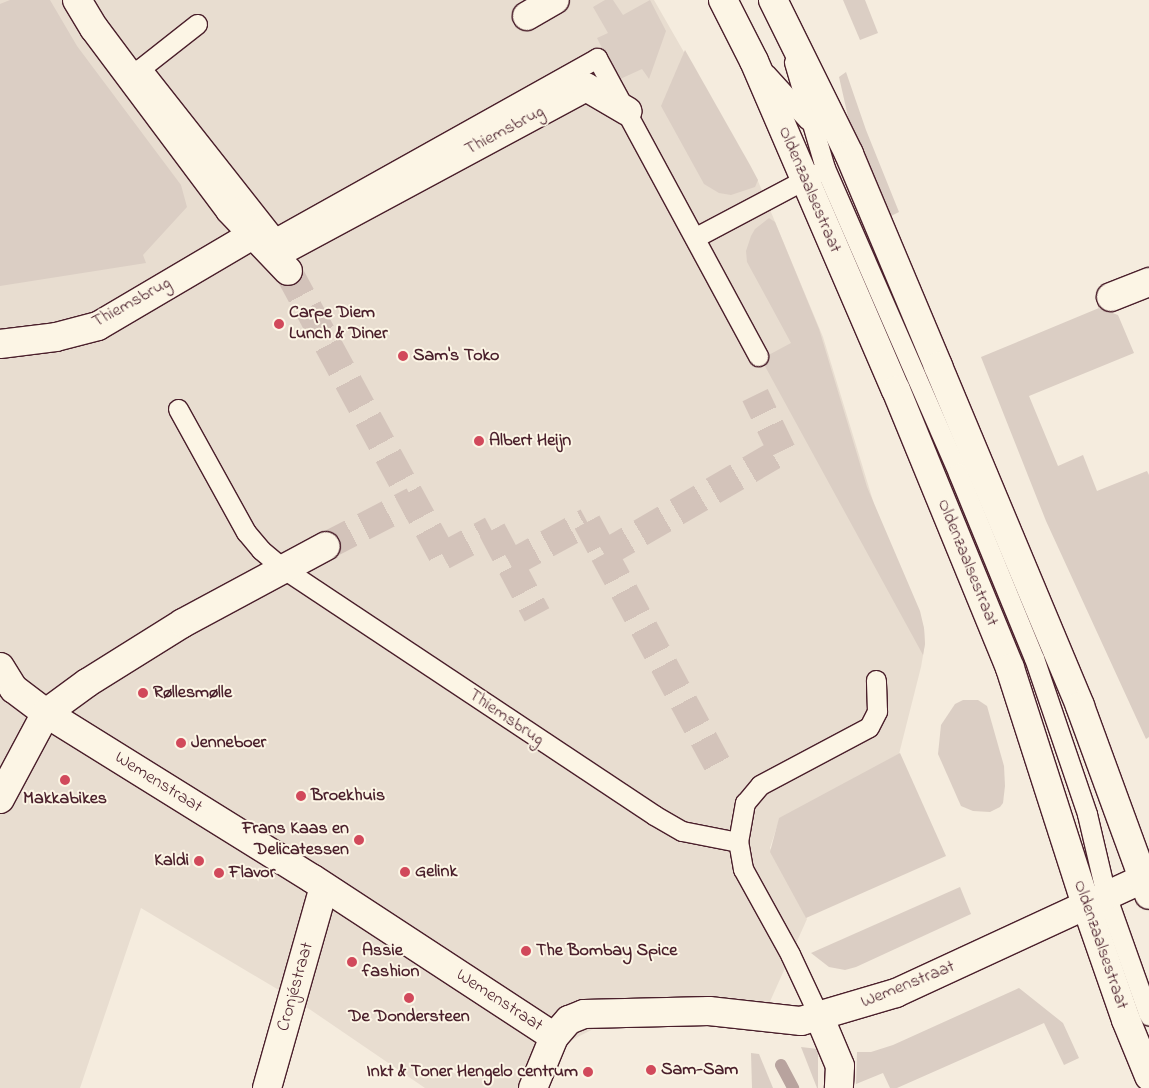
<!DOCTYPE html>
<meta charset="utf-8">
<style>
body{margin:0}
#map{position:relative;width:1149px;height:1088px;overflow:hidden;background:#f5ecde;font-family:"Indie Flower",sans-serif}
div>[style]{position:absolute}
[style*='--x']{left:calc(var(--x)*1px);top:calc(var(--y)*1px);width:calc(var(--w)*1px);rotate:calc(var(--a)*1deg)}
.built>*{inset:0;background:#e8ddd0}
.green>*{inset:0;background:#dbcec4}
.stream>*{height:12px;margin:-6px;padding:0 6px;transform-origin:6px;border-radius:6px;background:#b8a39e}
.pedestrian-tunnel>*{height:28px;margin-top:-14px;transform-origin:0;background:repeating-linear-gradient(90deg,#d3c3ba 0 28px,transparent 0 42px)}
.roads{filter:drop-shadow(1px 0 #4a1f2b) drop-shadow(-1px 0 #4a1f2b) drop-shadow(0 1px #4a1f2b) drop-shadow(0 -1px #4a1f2b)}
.service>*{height:19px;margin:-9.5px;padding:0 9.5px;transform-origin:9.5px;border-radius:9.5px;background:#fcf5e5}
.pedestrian>*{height:28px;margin:-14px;padding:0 14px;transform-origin:14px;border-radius:14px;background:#fcf5e5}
.minor>*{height:28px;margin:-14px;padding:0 14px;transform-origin:14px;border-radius:14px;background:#fcf5e5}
.secondary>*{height:28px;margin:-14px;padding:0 14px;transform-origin:14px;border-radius:14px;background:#fcf5e5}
.dots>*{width:14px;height:14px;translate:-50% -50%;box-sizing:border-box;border:2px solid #fcf5e5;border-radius:50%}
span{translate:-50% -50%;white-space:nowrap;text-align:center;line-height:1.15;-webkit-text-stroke:4px #fcf5e5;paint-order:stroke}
.street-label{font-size:18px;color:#4a1f2b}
.poi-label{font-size:18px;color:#4a1f2b;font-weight:700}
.left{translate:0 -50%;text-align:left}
.right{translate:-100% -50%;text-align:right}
</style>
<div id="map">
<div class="built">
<i style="clip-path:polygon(0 0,654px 0,758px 181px,823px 337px,874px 504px,924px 628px,925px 644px,921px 667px,899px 754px,779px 820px,770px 848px,807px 919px,759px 1026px,601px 1025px,568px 1042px,549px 1088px,425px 1088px,299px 1002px,141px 908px,80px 1088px,0 1088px)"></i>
</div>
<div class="green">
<i style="clip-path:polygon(10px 0,50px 0,77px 46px,181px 185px,187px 207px,143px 255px,146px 263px,0 286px,0 4px)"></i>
<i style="clip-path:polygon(605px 0,613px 0,623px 15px,650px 0,666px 31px,649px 79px,642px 69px,618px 80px,597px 38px,608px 33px,593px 7px)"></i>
<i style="clip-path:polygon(843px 0,865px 0,878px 33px,860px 40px)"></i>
<i style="clip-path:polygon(685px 50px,750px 165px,758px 180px,755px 187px,731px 195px,719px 193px,704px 184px,661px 106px)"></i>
<i style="clip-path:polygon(846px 72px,866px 130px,899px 212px,887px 218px,852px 134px,839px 77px)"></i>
<i style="clip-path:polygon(769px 218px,775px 222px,819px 329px,867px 487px,920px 611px,924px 628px,925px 644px,923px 655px,761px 359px,791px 343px,747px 262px,746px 251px,751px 236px,755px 229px)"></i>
<i style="clip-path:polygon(1099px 308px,1118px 315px,1134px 353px,1029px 396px,1058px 466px,1083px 455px,1097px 491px,1147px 471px,1149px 475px,1149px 737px,1146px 739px,1046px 521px,981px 357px)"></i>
<i style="clip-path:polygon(963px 700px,978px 700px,987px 706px,1004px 766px,1005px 786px,1003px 803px,1000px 807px,990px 812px,973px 811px,961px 806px,938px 754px,941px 725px,955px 704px)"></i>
<i style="clip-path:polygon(900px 753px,946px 856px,806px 918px,770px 852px,779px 818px)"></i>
<i style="clip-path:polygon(960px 887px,971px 914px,856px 967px,845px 970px,829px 967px,811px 953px)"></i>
<i style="clip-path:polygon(1019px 988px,1063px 1023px,1079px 1058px,1064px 1065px,1044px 1023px,897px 1088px,890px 1088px,883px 1073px,856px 1084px,857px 1052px,871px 1052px,893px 1045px)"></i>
<i style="clip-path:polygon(801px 1047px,818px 1049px,818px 1088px,817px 1088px)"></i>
<i style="clip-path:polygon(751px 1053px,759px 1054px,773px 1088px,752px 1088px)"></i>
</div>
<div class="stream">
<i style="--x:781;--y:1065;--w:26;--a:62"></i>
</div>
<div class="pedestrian-tunnel">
<i style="--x:288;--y:271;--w:324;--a:61.5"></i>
<i style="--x:443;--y:556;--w:55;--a:-28"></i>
<i style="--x:492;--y:530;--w:96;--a:62.1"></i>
<i style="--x:326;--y:546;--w:98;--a:-27.3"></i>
<i style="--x:604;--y:554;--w:241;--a:61.7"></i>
<i style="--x:510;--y:564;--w:88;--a:-28.6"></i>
<i style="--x:587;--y:522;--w:36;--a:62"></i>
<i style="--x:604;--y:554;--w:206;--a:-30.1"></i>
<i style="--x:782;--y:451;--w:62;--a:-115.7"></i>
</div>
<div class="roads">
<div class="service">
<i style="--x:197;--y:24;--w:71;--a:141.8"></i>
<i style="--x:141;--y:68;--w:216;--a:51.8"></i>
<i style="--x:275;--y:238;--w:369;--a:-29.2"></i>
<i style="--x:597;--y:58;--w:339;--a:61.6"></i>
<i style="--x:794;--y:62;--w:110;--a:73.7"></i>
<i style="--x:825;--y:168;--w:333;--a:66.4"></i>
<i style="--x:958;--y:473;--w:200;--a:67.7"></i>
<i style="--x:1034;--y:658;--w:165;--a:71.2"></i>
<i style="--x:1087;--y:814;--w:83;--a:76.8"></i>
<i style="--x:1106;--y:895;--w:128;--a:70.4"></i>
<i style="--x:766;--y:74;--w:62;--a:47.6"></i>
<i style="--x:696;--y:237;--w:135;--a:-27.9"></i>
<i style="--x:178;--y:409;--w:141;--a:61.1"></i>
<i style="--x:246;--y:532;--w:23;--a:50"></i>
<i style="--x:261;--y:550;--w:30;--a:40"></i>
<i style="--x:284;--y:569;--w:444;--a:33.6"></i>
<i style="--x:654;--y:815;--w:32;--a:30"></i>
<i style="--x:682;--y:831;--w:57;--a:11.1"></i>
<i style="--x:819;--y:1016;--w:68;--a:-115.1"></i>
<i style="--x:790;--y:954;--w:97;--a:-118.9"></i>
<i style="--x:743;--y:869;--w:27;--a:-100"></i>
<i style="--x:738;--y:842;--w:40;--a:-80"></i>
<i style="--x:745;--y:803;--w:23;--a:-50"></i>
<i style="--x:760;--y:785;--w:123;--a:-28"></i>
<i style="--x:869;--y:727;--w:18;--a:-63"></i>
<i style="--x:877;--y:711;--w:31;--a:-92"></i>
</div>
<div class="pedestrian">
<i style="--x:77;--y:0;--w:33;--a:59"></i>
<i style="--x:94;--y:28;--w:227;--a:53.2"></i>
<i style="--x:230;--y:210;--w:84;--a:46.4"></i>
<i style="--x:274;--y:255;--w:354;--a:-28.3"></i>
<i style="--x:586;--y:87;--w:48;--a:30.3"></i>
<i style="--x:0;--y:344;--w:56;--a:-7.1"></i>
<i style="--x:56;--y:337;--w:43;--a:-14.7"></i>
<i style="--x:98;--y:326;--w:181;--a:-30.5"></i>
<i style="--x:0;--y:667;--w:26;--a:58"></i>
<i style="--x:14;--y:689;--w:40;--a:37"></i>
<i style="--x:46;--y:713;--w:314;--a:31.9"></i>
<i style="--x:313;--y:879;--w:288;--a:33.2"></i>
<i style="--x:0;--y:799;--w:98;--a:-61.9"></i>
<i style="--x:46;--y:713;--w:51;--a:-36.2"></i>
<i style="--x:87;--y:683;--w:113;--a:-32"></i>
<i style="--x:183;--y:623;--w:162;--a:-28.3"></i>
</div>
<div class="minor">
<i style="--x:527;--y:16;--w:32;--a:-30"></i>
<i style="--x:1111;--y:297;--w:41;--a:-21.5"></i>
<i style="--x:819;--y:1016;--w:54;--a:67.2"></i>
<i style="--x:840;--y:1066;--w:22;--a:93"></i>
<i style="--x:267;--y:1088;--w:209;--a:-74.2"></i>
<i style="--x:533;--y:1088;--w:55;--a:-67.6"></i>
<i style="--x:554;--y:1037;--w:23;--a:-49"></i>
<i style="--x:569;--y:1020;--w:16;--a:-22"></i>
<i style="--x:584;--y:1014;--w:125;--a:-1.4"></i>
<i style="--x:709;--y:1011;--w:93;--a:6.2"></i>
<i style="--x:801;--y:1021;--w:99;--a:-16.4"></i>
<i style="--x:896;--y:993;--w:272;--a:-24.8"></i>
</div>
<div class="secondary">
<i style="--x:723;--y:0;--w:68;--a:63.1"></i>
<i style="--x:754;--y:61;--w:358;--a:66.7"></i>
<i style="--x:896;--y:390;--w:300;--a:67.7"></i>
<i style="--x:1010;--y:668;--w:249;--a:72.2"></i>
<i style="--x:1086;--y:905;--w:122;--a:70.8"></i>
<i style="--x:1126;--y:1020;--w:61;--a:67.7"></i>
<i style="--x:773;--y:0;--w:172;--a:63.7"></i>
<i style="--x:849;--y:154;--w:230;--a:67.2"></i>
<i style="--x:938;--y:366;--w:368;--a:67.3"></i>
<i style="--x:1080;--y:706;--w:201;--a:69.9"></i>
</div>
</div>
<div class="dots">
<i style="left:279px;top:324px;background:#d1495b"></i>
<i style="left:403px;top:356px;background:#d1495b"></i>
<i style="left:479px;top:441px;background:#d1495b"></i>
<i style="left:143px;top:693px;background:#d1495b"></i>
<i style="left:181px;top:743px;background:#d1495b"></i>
<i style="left:65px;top:780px;background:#d1495b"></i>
<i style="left:301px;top:796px;background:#d1495b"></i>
<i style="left:359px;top:840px;background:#d1495b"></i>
<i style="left:199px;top:861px;background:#d1495b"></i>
<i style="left:405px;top:872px;background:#d1495b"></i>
<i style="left:219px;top:873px;background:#d1495b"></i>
<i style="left:526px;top:951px;background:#d1495b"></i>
<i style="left:352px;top:962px;background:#d1495b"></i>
<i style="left:409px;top:998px;background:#d1495b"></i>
<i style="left:651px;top:1070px;background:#d1495b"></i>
<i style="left:588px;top:1072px;background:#d1495b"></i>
</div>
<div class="street-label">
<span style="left:505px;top:131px;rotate:-28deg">Thiemsbrug</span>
<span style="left:809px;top:190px;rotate:67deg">Oldenzaalsestraat</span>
<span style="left:132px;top:303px;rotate:-29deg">Thiemsbrug</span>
<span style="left:967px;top:563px;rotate:68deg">Oldenzaalsestraat</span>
<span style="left:506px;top:718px;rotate:34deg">Thiemsbrug</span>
<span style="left:158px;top:783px;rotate:32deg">Wemenstraat</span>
<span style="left:1100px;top:945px;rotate:71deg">Oldenzaalsestraat</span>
<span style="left:908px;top:985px;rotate:-22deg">Wemenstraat</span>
<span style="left:296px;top:987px;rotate:-74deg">Cronjéstraat</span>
<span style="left:499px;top:1001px;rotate:33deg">Wemenstraat</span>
</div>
<div class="poi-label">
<span class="left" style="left:289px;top:324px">Carpe Diem<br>Lunch &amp; Diner</span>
<span class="left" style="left:413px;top:356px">Sam's Toko</span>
<span class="left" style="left:489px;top:441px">Albert Heijn</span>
<span class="left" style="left:153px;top:693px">Røllesmølle</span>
<span class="left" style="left:191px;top:743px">Jenneboer</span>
<span class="left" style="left:311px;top:796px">Broekhuis</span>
<span style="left:65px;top:799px">Makkabikes</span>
<span class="right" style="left:349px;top:840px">Frans Kaas en<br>Delicatessen</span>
<span class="right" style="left:189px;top:861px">Kaldi</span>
<span class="left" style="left:415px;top:872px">Gelink</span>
<span class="left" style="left:229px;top:873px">Flavor</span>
<span class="left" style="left:536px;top:951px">The Bombay Spice</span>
<span class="left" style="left:362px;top:962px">Assie<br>fashion</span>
<span style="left:409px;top:1017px">De Dondersteen</span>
<span class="left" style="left:661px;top:1070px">Sam-Sam</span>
<span class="right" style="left:578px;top:1072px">Inkt &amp; Toner Hengelo centrum</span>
</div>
</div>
